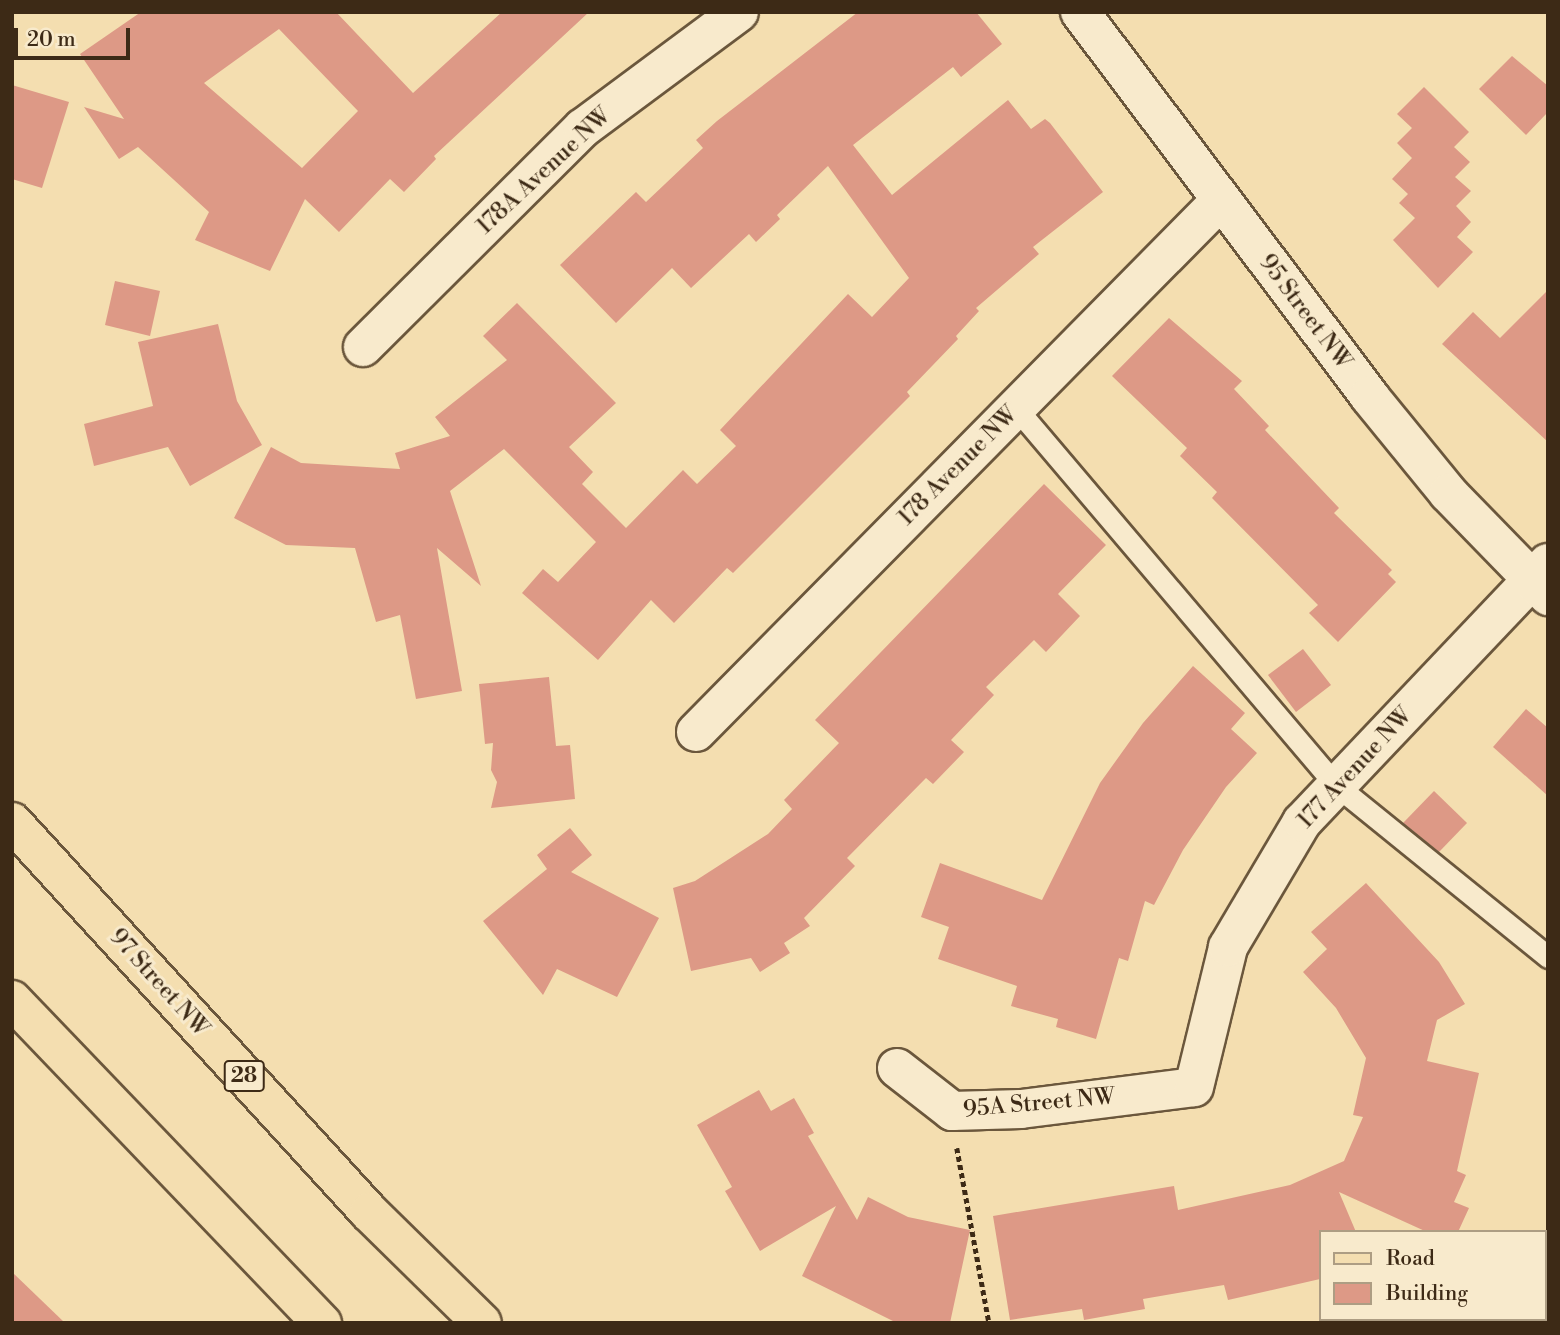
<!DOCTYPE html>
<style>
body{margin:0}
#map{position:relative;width:1560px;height:1335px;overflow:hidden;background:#f4deb0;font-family:"Libre Bodoni",serif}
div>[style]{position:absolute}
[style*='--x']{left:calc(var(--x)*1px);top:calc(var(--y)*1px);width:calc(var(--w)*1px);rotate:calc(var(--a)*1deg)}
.green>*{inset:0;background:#bec089}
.building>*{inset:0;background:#dd9986}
.path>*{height:4.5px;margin-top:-2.25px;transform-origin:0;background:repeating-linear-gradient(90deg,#3d2a16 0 5px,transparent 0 8.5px)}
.roads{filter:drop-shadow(2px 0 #6b573c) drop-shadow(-2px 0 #6b573c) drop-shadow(0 2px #6b573c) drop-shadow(0 -2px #6b573c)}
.service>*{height:21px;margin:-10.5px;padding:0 10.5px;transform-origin:10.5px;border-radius:10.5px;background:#f8eacc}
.minor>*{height:38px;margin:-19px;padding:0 19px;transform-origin:19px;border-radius:19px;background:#f8eacc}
.tertiary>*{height:38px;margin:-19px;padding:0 19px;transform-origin:19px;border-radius:19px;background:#f8eacc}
.primary>*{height:38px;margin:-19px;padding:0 19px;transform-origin:19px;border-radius:19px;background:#f4deb0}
span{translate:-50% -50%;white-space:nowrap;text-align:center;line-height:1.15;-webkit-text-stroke:6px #f8eacc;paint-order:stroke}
.shield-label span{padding:2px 5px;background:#f8eacc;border:2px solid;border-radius:5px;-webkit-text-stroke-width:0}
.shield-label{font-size:21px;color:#3d2a16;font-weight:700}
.street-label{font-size:23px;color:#3d2a16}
.frame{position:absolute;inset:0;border:14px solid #3d2a16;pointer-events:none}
.legend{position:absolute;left:1319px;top:1230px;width:228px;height:91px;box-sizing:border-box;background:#f8eacc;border:2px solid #ad9d83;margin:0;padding:9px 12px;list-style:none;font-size:21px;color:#3d2a16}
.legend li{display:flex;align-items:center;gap:14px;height:35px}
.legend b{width:35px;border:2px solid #ad9d83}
.scale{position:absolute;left:14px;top:28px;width:116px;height:32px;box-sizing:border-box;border:4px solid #3d2a16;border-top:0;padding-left:9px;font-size:21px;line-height:24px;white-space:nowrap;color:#3d2a16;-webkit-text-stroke:5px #f8eacc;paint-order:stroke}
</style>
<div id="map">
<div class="green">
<i style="clip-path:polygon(1548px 1290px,1548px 1323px,1351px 1323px,1544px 1319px)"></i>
</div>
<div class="building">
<i style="clip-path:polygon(evenodd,141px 12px,336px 12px,413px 93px,502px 12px,589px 12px,434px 156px,436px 159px,404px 192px,390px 179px,339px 232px,305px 199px,270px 271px,195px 240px,209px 212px,138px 147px,119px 159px,84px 107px,124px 119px,80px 54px,141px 12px,279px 29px,358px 111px,302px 168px,204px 83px,279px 29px)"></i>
<i style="clip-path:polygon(858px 12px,976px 12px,1002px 44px,961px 77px,953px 67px,853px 145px,892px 195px,1008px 100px,1031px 129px,1045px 119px,1050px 123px,1103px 192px,1033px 247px,1039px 254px,976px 308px,979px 311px,956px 336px,958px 339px,907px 392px,910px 396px,733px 573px,727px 568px,674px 623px,651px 600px,598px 660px,522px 593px,543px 569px,558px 582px,596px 542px,504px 449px,450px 491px,481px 586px,437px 548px,462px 691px,416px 699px,400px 615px,376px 622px,355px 548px,286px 545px,234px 518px,271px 447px,301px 463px,400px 469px,395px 453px,450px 436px,435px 417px,507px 360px,483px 336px,517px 303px,616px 403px,569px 447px,593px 472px,582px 484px,626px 528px,683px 470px,697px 484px,736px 446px,720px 430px,848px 294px,872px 317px,909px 278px,828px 166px,777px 215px,780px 219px,756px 242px,749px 234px,691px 288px,672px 268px,616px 323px,560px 265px,636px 192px,646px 202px,703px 148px,696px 140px,717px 121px)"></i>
<i style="clip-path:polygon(1512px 56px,1548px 86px,1548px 112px,1526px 135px,1479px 89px)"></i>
<i style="clip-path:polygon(12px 85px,69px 102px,42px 188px,12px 179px)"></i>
<i style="clip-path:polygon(1424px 87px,1469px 132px,1454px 147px,1470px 162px,1455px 177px,1471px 191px,1456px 206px,1471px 222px,1457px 237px,1473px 252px,1438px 288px,1393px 240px,1415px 218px,1399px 203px,1408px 194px,1392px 179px,1412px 158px,1397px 143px,1412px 128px,1397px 114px)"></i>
<i style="clip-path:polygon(115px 281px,160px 291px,150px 336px,105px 325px)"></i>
<i style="clip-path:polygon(1548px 290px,1548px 442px,1442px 344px,1473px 312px,1500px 338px)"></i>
<i style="clip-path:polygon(1169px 318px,1242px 381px,1234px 389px,1269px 426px,1265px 430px,1339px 508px,1334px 513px,1392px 570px,1388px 574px,1396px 582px,1338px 642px,1309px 613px,1318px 605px,1212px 498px,1217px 492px,1180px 456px,1187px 448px,1112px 376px)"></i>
<i style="clip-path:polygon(218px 324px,237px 401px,262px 445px,190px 486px,168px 447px,94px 466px,84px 424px,153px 406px,138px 342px)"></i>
<i style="clip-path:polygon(1044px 484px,1106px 545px,1058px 594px,1080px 616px,1046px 652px,1034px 640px,986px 687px,994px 695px,951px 740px,964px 752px,933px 784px,926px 778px,847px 858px,855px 866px,804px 918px,810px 926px,784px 943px,790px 953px,760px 972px,751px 958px,691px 971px,673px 888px,695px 881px,768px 834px,792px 809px,784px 800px,839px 743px,815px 720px)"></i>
<i style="clip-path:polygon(1303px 649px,1331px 685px,1296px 712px,1268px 675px)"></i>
<i style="clip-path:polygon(1193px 666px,1245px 713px,1231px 729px,1257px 753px,1226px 787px,1183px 850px,1154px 905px,1145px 901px,1128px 961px,1119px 958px,1096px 1039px,1056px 1027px,1058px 1019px,1011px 1006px,1017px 986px,938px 959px,949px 927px,921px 917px,940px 863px,1042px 900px,1100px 783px,1143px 723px)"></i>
<i style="clip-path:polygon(549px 677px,556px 746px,570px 745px,575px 799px,491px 808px,497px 782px,491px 770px,493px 743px,485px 744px,479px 684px)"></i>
<i style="clip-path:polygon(1526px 709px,1548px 728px,1548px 796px,1493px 747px)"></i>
<i style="clip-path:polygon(1434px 791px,1467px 823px,1439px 852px,1403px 823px)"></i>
<i style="clip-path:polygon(570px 828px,592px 855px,571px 872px,659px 918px,617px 997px,557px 969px,543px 995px,483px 921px,547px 869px,537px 855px)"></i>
<i style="clip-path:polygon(1366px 883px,1439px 962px,1465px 1004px,1437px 1020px,1427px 1061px,1479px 1073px,1457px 1171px,1466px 1175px,1454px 1202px,1469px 1208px,1458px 1232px,1427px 1232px,1339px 1192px,1356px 1232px,1320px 1232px,1320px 1279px,1228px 1300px,1224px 1285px,1143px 1299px,1145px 1309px,1084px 1320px,1082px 1309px,1010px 1320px,993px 1216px,1174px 1186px,1178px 1210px,1290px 1185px,1344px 1161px,1363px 1117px,1353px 1115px,1366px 1058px,1336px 1008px,1303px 972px,1327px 949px,1311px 932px)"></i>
<i style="clip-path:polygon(759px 1090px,771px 1111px,794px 1098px,814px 1133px,808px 1136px,857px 1220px,868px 1197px,908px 1217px,970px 1230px,950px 1323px,897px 1323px,802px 1276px,836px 1206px,760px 1251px,725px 1191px,732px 1187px,697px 1125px)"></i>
<i style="clip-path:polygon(12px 1272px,65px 1323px,12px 1323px)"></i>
</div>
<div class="path">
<i style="--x:957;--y:1148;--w:178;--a:79.6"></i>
</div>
<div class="roads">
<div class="service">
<i style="--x:1016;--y:408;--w:496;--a:49.7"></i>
<i style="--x:1337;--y:786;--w:272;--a:39"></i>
</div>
<div class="minor">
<i style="--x:363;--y:347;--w:310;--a:-44.9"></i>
<i style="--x:583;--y:128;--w:194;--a:-36.6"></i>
<i style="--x:696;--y:732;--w:747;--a:-45.38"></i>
<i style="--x:897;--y:1068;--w:70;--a:38"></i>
<i style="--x:952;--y:1111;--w:69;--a:-1.7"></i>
<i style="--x:1021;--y:1109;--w:174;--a:-7.2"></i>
<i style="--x:1194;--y:1087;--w:144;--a:-76.3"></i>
<i style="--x:1228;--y:947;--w:145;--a:-59.4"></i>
<i style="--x:1302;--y:822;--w:357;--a:-46.5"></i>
</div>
<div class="tertiary">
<i style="--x:1080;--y:12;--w:481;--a:53"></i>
<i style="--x:1369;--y:396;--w:125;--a:50.8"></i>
<i style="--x:1448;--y:493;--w:144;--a:45.8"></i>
</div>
<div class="primary">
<i style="--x:12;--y:822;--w:529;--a:47.53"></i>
<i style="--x:369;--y:1212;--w:158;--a:44.5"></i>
<i style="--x:12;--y:1000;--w:448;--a:46.2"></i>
</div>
</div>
<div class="shield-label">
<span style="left:244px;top:1076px">28</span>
</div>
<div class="street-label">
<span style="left:544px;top:171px;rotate:-43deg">178A Avenue NW</span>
<span style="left:1305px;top:312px;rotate:53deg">95 Street NW</span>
<span style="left:958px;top:466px;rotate:-45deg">178 Avenue NW</span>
<span style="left:1355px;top:768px;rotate:-47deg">177 Avenue NW</span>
<span style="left:159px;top:983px;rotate:48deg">97 Street NW</span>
<span style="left:1039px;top:1103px;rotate:-5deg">95A Street NW</span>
</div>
<div class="frame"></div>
<ul class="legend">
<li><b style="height:9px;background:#f4deb0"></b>Road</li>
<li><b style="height:19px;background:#dd9986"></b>Building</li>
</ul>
<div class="scale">20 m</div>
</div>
